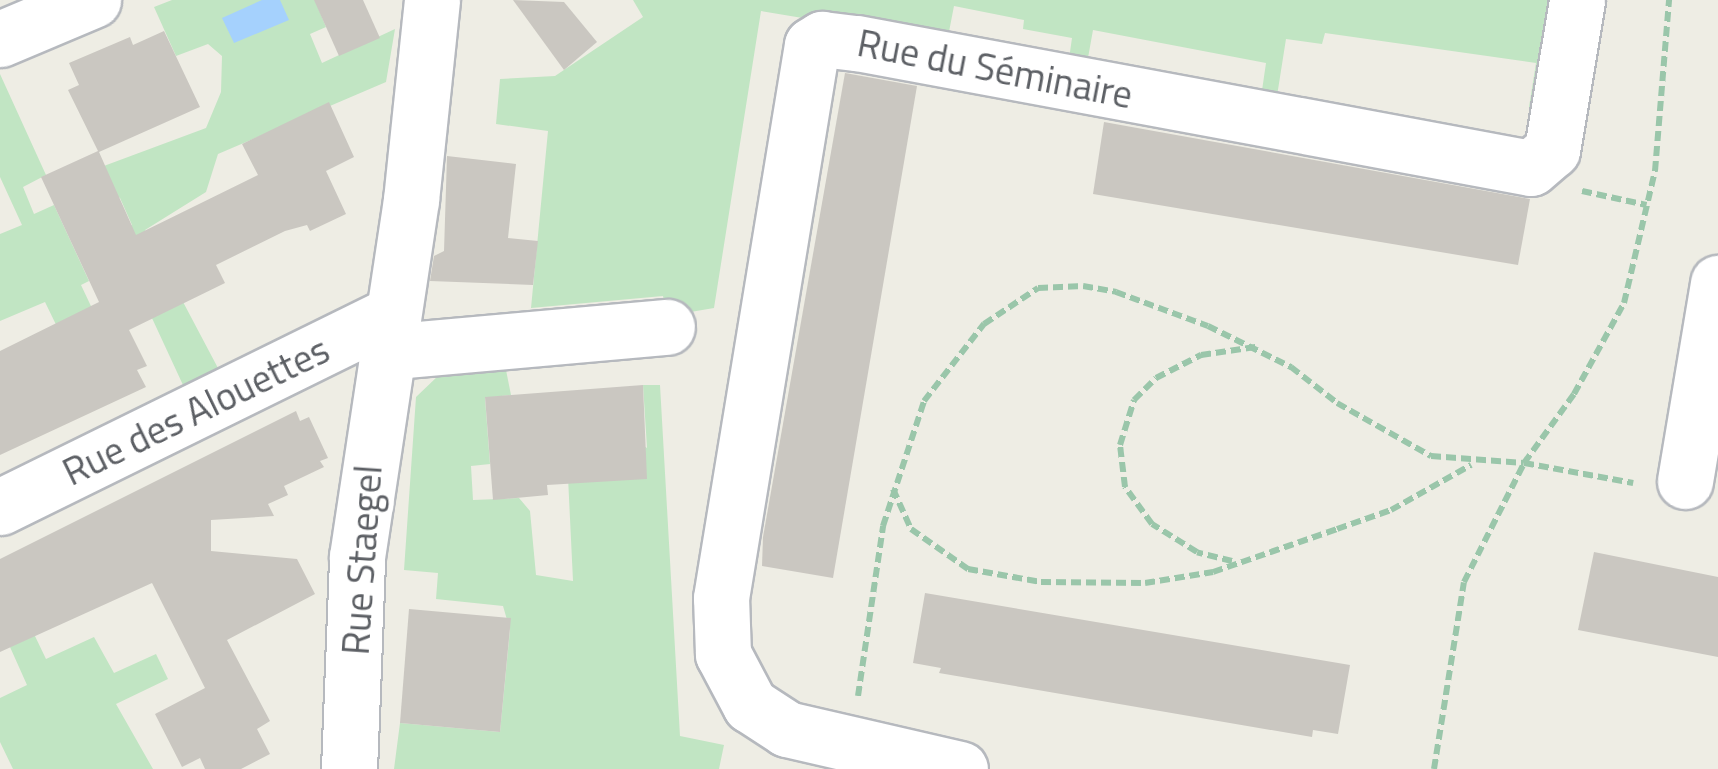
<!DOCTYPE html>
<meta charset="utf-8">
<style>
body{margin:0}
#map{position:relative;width:1718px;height:769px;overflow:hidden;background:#eeede4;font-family:"Titillium Web",sans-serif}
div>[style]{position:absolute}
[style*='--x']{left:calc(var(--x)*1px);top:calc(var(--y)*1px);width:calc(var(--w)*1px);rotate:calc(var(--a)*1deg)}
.green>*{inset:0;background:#c1e5c3}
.water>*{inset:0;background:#a5d1fd}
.building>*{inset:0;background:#cac7c1}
.path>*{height:6px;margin-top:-3px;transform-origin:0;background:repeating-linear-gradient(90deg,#9ac6aa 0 10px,transparent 0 15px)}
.roads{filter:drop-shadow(2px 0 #b6b9be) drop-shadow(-2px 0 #b6b9be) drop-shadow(0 2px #b6b9be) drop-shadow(0 -2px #b6b9be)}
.minor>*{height:55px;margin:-27.5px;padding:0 27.5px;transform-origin:27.5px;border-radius:27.5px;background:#fff}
span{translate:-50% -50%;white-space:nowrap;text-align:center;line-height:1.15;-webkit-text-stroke:10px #fff;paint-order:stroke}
.street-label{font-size:38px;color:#5c5f64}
</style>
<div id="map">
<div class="green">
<i style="clip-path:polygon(172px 0,315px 0,326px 27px,310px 34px,322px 63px,395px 29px,386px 82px,218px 154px,206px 192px,145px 230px,219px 370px,183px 385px,113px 234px,132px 225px,120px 198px,85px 173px,206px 128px,221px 92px,222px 56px,208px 44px,176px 56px,154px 7px)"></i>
<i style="clip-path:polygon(633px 0,1563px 0,1545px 111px,1529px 107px,1536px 63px,1325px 33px,1322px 44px,1286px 39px,1274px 115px,1259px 111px,1266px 63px,1093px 30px,1086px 69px,1068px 66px,1072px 38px,1023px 29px,1024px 20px,954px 6px,947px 42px,761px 11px,714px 308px,667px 316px,663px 296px,531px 308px,548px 131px,496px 124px,500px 79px,555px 76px,643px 17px)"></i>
<i style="clip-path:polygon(0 74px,46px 175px,23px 187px,34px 214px,54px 205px,89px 281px,81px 285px,98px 321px,63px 339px,45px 302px,0 321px,0 234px,22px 225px,0 177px)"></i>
<i style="clip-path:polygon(506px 370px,511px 395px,485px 398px,490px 464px,471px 466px,473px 500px,519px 498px,530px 511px,536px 575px,573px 581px,564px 394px,647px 448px,643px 385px,660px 385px,680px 736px,724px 745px,719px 769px,394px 769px,400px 723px,500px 732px,510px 630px,503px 606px,436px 599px,438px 573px,404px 570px,416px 397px,438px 376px)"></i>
<i style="clip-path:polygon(34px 634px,46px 659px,94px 637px,114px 673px,156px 654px,168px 679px,116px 704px,153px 769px,13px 769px,0 742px,0 698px,27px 685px,10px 647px)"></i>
</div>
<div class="water">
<i style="clip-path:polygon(262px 0,280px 0,289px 20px,234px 43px,222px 18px)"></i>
</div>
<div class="building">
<i style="clip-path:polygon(314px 0,363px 0,380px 38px,339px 56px)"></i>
<i style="clip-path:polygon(513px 0,564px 2px,597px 42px,564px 70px)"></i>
<i style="clip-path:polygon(164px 31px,200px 107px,99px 152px,136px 235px,258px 175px,242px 144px,329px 102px,354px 157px,326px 171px,346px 214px,310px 231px,307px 225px,285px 231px,216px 265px,225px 283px,129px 330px,147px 366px,137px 370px,146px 387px,0 455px,0 351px,99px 302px,41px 177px,98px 151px,68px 90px,79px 85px,69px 63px,130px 37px,133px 45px)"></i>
<i style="clip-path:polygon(845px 73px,917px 86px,833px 578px,762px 566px,763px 537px)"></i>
<i style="clip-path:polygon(1104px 122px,1530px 199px,1518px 265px,1093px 194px)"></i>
<i style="clip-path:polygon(447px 156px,516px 164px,508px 238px,538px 241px,533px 285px,430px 281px,434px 256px,444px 251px)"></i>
<i style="clip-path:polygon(643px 385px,647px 479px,547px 485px,548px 495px,493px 500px,485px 397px)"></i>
<i style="clip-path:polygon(296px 411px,300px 421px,309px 417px,328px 458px,320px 461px,324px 467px,284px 486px,288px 495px,268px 504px,274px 516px,211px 520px,211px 551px,297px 559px,315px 594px,227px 640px,270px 721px,257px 729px,270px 754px,241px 769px,205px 769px,200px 758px,182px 767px,155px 714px,205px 688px,152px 583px,0 652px,0 559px)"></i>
<i style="clip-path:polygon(1594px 552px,1718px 577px,1718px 657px,1578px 630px)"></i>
<i style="clip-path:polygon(925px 593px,1350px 665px,1338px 734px,1313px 730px,1312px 737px,939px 673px,941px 668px,913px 663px)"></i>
<i style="clip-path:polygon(409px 609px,511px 618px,500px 732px,400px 723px)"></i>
</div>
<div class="path">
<i style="--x:1582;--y:191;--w:66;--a:12.2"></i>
<i style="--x:893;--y:489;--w:44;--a:65.8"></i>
<i style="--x:911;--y:529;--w:70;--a:35.1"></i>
<i style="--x:968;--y:569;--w:74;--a:10.1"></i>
<i style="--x:1041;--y:582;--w:104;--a:0.6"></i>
<i style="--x:1145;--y:583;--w:69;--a:-9.2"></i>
<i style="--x:1213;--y:572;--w:131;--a:-19.1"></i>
<i style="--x:1337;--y:529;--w:57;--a:-19.4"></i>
<i style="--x:1391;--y:510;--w:92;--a:-29.4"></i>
<i style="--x:1232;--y:561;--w:36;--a:-166"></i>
<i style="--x:1197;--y:552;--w:53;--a:-148.1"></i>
<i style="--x:1152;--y:524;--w:46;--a:-126.1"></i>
<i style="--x:1125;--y:487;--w:42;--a:-96.8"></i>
<i style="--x:1120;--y:445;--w:47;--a:-72.7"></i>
<i style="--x:1134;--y:400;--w:31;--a:-45"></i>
<i style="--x:1156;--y:378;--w:51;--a:-27.1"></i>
<i style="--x:1201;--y:355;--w:55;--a:-8.4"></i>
<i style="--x:858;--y:696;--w:172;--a:-81.6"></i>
<i style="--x:883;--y:526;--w:132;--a:-71.8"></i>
<i style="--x:924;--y:401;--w:98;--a:-52.1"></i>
<i style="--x:984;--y:324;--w:65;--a:-33.7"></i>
<i style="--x:1038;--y:288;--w:45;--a:-2.5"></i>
<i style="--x:1083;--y:286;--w:34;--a:10"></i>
<i style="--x:1116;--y:292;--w:98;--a:20.3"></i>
<i style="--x:1208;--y:326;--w:93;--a:26.3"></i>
<i style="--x:1291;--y:367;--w:58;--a:38"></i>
<i style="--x:1337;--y:403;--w:108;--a:29.4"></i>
<i style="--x:1431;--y:456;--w:93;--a:4.3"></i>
<i style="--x:1524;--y:463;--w:111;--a:10.4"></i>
<i style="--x:1434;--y:769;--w:189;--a:-80.9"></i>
<i style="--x:1464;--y:582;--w:133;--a:-63.2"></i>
<i style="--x:1524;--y:463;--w:85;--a:-54.1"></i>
<i style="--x:1574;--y:394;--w:104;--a:-61.2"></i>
<i style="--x:1624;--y:303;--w:136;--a:-76.8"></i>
<i style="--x:1655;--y:171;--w:172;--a:-85.3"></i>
</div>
<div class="roads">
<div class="minor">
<i style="--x:0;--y:39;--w:101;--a:-22.8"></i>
<i style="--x:385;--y:352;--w:283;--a:-5.1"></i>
<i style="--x:1685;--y:481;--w:201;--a:-80.5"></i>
<i style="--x:0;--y:507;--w:437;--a:-26.2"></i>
<i style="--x:349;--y:769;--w:212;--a:-87.8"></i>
<i style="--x:357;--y:557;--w:361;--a:-81.4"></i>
<i style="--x:411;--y:200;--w:201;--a:-84"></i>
<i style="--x:960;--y:769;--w:178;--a:-167"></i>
<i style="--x:787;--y:729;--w:44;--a:-147"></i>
<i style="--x:750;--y:705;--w:58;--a:-117.9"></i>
<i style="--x:723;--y:654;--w:56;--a:-92"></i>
<i style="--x:721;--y:598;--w:560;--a:-80.66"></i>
<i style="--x:812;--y:45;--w:12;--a:-31"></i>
<i style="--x:822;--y:39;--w:35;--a:7"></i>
<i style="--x:857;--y:43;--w:685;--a:10.51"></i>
<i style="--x:1531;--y:168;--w:28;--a:-41"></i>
<i style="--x:1552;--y:150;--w:152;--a:-80.5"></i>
</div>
</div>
<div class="street-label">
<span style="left:995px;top:69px;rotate:11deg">Rue du Séminaire</span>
<span style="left:196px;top:411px;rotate:-26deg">Rue des Alouettes</span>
<span style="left:362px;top:560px;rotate:-86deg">Rue Staegel</span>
</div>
</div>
